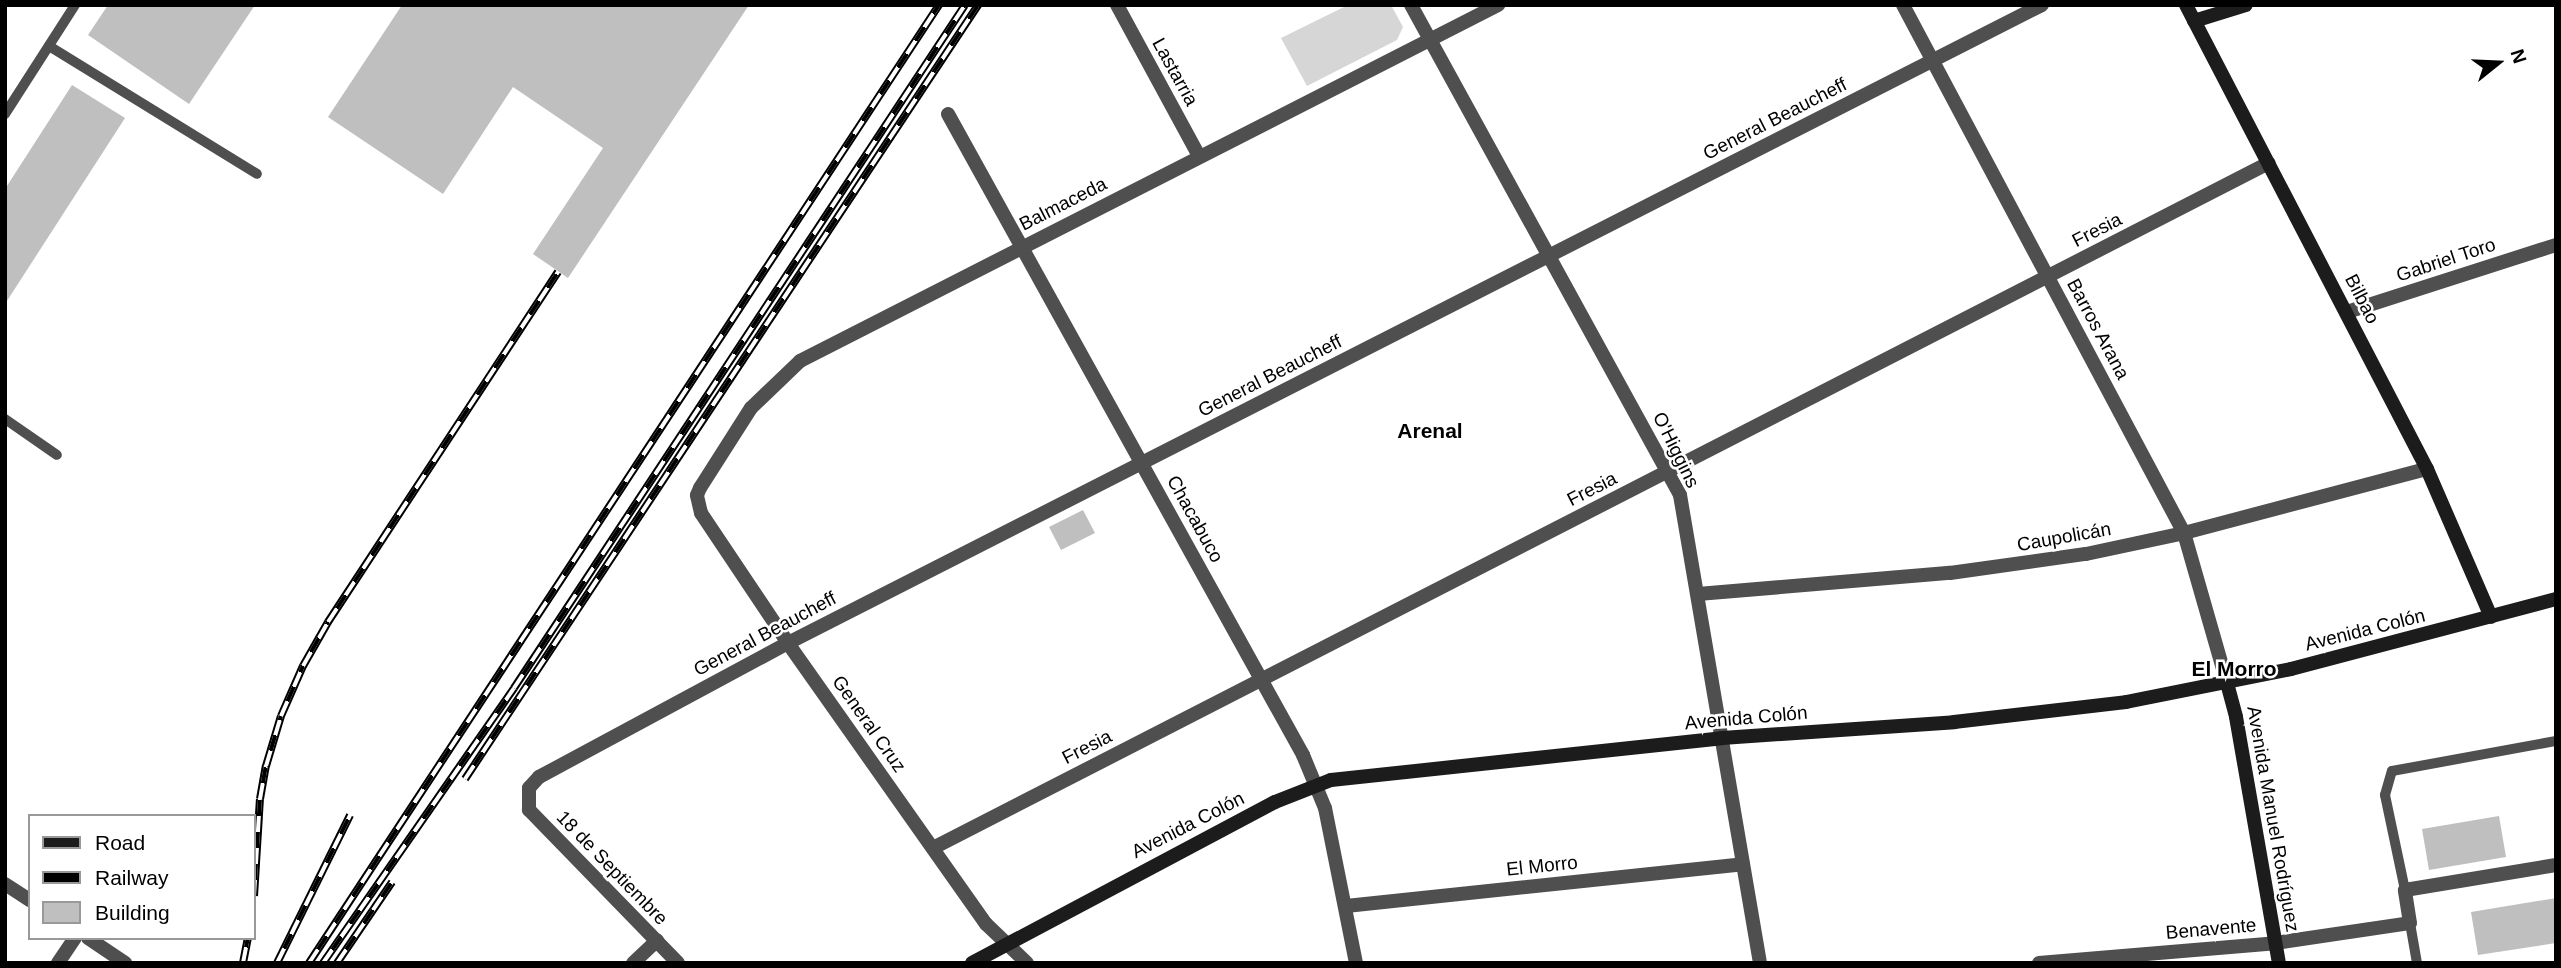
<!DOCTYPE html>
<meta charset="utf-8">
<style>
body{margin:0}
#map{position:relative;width:2561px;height:968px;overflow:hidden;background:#fff;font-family:Arial,sans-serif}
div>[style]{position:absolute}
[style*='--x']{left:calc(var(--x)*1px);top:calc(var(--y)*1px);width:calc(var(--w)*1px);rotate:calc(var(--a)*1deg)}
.green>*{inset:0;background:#d6d6d6}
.building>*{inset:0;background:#bfbfbf}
.lane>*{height:10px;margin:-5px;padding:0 5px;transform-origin:5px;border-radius:5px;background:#4f4f4f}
.street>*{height:14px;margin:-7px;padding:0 7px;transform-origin:7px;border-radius:7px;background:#4f4f4f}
.secondary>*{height:14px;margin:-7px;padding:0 7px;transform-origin:7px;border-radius:7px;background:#1c1c1c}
.rail>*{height:8px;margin-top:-4px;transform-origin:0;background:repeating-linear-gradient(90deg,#fff 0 16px,#000 0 32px);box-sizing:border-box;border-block:2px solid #000}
span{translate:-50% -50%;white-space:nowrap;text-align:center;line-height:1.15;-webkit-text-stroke:5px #fff;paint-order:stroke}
.street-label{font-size:19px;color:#000}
.neighbourhood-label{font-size:21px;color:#000;font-weight:700}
.frame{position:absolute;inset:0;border:7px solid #000;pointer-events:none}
.legend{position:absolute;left:28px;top:814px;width:228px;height:126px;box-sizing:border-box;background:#fff;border:2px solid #999;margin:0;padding:9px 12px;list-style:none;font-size:21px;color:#000}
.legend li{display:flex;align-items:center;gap:14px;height:35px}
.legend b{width:35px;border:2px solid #999}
.north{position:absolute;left:2463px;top:28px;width:70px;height:70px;-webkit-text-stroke:5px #fff;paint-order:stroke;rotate:72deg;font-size:19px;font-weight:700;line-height:28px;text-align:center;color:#000}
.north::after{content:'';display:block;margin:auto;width:24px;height:32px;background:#000;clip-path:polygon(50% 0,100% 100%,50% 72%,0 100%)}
</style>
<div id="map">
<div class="green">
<i style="clip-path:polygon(1348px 5px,1391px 5px,1403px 27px,1397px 40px,1307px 86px,1281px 38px)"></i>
</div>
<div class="building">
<i style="clip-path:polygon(108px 5px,255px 5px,189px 104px,88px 35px)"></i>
<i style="clip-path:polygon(402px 5px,749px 5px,568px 278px,533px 254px,603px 148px,513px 87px,443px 194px,328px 117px)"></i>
<i style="clip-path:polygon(72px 85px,125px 118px,5px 304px,5px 189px)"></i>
<i style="clip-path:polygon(1083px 510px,1095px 533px,1061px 550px,1049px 527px)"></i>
<i style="clip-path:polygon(2499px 816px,2506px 857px,2429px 870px,2422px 829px)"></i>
<i style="clip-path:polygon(2556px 898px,2556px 943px,2478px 955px,2471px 912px)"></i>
</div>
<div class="lane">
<i style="--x:49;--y:46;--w:244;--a:31.6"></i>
<i style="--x:5;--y:114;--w:130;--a:-57.3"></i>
<i style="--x:5;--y:419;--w:63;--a:34.7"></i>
<i style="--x:2405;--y:890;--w:97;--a:-101.9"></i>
<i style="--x:2385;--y:795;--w:25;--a:-74"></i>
<i style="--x:2392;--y:771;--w:167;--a:-10.4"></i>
<i style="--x:2410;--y:923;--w:41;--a:80.1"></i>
</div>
<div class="street">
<i style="--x:1117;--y:5;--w:172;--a:61.5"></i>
<i style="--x:1411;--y:5;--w:559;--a:61.23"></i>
<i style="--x:1680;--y:495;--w:475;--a:80.3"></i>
<i style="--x:1903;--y:5;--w:598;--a:61.98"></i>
<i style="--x:2184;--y:533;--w:156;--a:74"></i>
<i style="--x:948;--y:114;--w:733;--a:61.02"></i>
<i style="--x:1303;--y:755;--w:57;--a:67.5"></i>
<i style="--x:1325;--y:808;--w:158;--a:78.7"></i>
<i style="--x:2347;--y:312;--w:219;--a:-17.8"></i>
<i style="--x:1698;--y:594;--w:253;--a:-4.8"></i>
<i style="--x:1950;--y:573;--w:137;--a:-8"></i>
<i style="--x:2086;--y:554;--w:100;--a:-12.1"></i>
<i style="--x:2184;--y:533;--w:251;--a:-14.8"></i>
<i style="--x:933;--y:848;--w:1501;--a:-27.15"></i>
<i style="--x:5;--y:884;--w:30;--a:33"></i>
<i style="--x:1346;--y:906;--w:399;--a:-6"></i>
<i style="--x:88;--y:938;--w:45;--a:34"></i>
<i style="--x:58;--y:963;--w:30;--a:-56"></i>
<i style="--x:633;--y:963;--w:33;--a:-43"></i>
<i style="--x:678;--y:963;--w:214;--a:-134.2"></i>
<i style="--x:529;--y:810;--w:22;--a:-90"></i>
<i style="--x:529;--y:788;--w:15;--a:-48"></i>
<i style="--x:539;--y:777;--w:283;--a:-28.3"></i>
<i style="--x:788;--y:643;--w:1407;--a:-26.97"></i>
<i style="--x:1027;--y:963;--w:57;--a:-136.4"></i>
<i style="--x:986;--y:924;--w:344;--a:-125.2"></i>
<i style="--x:788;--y:643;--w:156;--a:-123.8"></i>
<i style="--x:701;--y:513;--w:18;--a:-103"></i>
<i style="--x:697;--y:495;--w:8;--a:-67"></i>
<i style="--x:700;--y:488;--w:95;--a:-57.5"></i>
<i style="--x:751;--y:408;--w:68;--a:-43.8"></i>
<i style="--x:800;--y:361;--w:784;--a:-27.02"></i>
<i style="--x:2039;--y:963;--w:237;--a:-4.8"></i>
<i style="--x:2275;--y:943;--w:136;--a:-8.4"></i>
<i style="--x:2410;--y:923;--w:33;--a:-99"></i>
<i style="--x:2405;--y:890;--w:153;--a:-9.4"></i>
</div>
<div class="secondary">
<i style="--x:2186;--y:5;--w:523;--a:62.55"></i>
<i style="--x:2427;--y:469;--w:161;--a:66.6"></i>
<i style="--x:2194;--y:21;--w:54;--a:-17.1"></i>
<i style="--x:2227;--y:683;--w:35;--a:75"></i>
<i style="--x:2236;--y:717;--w:250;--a:80.1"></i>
<i style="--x:972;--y:963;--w:343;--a:-28"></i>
<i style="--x:1275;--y:802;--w:60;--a:-21.4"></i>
<i style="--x:1331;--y:780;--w:393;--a:-6.1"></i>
<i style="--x:1722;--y:738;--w:233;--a:-3.9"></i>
<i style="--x:1954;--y:722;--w:173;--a:-6.6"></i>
<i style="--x:2126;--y:702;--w:168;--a:-11.3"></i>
<i style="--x:2291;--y:669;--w:274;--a:-14.8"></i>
</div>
<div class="rail">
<i style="--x:465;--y:779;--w:929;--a:-56.46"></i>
<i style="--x:254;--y:896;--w:97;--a:-86.5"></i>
<i style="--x:260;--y:799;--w:34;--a:-80"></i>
<i style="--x:266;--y:766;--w:52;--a:-73.3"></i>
<i style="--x:281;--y:716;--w:55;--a:-66.3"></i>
<i style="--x:303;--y:666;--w:51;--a:-60.4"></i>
<i style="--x:328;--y:622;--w:419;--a:-56.7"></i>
<i style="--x:243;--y:963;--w:25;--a:-79"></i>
<i style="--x:277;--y:963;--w:165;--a:-63.7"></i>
<i style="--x:309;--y:963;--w:1147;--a:-56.67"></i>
<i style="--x:323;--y:963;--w:335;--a:-55.2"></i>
<i style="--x:514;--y:688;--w:818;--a:-56.56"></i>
<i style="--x:337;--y:963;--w:98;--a:-55.8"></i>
</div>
<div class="street-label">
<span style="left:1175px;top:72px;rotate:61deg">Lastarria</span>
<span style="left:1775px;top:119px;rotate:-27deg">General Beaucheff</span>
<span style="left:1063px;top:204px;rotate:-27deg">Balmaceda</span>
<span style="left:2097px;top:230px;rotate:-27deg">Fresia</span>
<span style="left:2446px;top:260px;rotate:-18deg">Gabriel Toro</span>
<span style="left:2362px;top:299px;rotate:63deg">Bilbao</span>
<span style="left:2098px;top:329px;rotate:62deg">Barros Arana</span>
<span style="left:1270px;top:376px;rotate:-27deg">General Beaucheff</span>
<span style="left:1676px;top:450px;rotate:64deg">O'Higgins</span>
<span style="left:1592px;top:489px;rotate:-27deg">Fresia</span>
<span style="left:1195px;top:519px;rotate:61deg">Chacabuco</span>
<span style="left:2064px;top:537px;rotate:-10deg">Caupolicán</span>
<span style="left:2365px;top:630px;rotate:-14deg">Avenida Colón</span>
<span style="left:765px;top:634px;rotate:-28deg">General Beaucheff</span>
<span style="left:1746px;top:718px;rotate:-5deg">Avenida Colón</span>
<span style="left:869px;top:724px;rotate:55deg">General Cruz</span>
<span style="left:1087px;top:747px;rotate:-27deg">Fresia</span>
<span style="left:2273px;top:819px;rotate:80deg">Avenida Manuel Rodríguez</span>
<span style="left:1188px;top:825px;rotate:-27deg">Avenida Colón</span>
<span style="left:1542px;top:866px;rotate:-6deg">El Morro</span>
<span style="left:612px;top:868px;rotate:46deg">18 de Septiembre</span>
<span style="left:2211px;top:929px;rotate:-5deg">Benavente</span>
</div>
<div class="neighbourhood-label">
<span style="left:1430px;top:431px">Arenal</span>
<span style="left:2234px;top:669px">El Morro</span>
</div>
<div class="frame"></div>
<ul class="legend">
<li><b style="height:9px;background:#1c1c1c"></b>Road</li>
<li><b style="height:9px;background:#000"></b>Railway</li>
<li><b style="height:19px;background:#bfbfbf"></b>Building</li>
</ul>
<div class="north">N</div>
</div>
